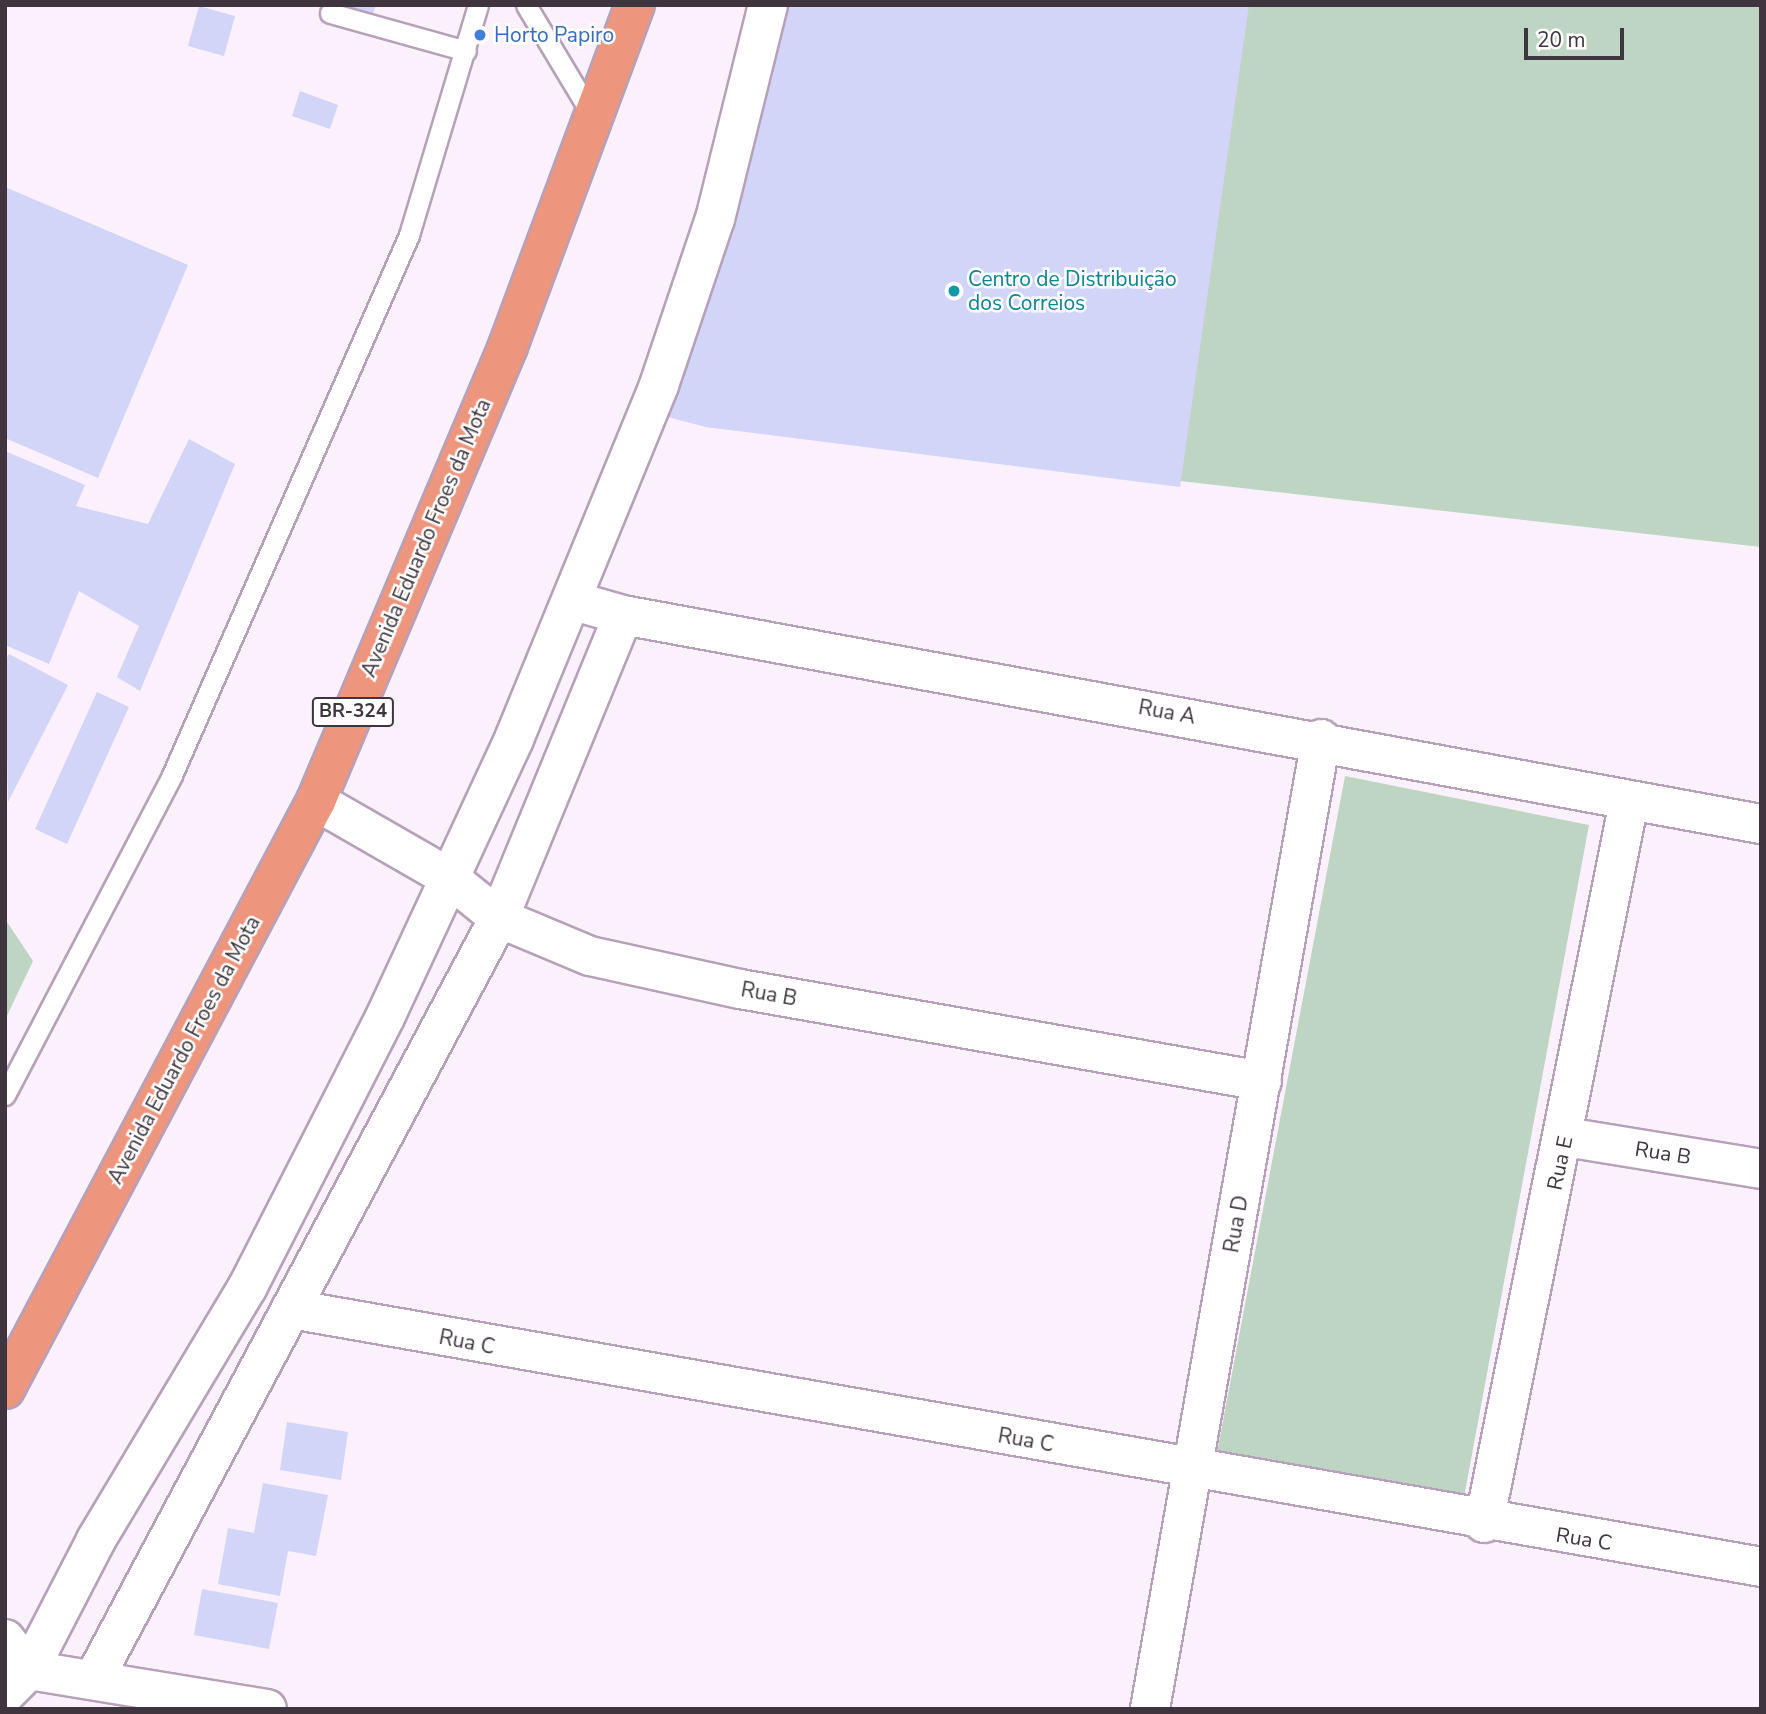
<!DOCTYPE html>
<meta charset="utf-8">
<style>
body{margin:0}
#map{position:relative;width:1766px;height:1714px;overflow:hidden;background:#fbf1fc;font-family:"Nunito Sans",sans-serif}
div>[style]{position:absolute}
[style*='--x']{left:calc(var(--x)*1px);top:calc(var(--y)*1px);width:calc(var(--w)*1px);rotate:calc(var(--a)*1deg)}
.green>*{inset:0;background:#bfd5c3}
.building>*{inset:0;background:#d2d4f8}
.roads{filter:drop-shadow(2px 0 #b7a0b9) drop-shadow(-2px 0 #b7a0b9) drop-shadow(0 2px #b7a0b9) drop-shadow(0 -2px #b7a0b9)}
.lane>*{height:19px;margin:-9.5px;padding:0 9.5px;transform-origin:9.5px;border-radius:9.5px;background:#fff}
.street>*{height:38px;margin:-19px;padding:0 19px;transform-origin:19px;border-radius:19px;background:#fff}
.highway>*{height:38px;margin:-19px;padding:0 19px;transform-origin:19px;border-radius:19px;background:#ed957d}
.dots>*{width:19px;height:19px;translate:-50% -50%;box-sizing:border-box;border:4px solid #fff;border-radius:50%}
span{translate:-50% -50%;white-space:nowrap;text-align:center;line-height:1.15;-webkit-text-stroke:5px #fff;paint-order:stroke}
.shield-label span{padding:2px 5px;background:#fff;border:2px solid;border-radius:5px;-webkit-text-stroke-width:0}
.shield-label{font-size:19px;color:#3e353f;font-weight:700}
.shop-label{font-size:21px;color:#366cbe}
.left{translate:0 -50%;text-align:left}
.culture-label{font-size:21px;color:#0d838f}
.street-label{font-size:21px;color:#3e353f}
.frame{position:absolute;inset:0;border:7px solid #3e353f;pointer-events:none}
.scale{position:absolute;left:1524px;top:28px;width:100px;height:32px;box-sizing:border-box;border:4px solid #3e353f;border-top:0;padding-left:9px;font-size:21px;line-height:24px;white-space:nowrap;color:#3e353f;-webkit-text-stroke:5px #fff;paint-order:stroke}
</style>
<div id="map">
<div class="green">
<i style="clip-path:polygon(791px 5px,1761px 5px,1761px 547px,706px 427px)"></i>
<i style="clip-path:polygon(1345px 776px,1589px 825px,1462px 1508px,1215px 1463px)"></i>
<i style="clip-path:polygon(5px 919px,33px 961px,5px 1020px)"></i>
</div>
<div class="building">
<i style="clip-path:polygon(334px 5px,376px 5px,371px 19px)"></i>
<i style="clip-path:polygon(780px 5px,1249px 5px,1180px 487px,706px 427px,664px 416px)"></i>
<i style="clip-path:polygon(199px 6px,235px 16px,224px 56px,188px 46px)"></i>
<i style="clip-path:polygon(300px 91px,338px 105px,330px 129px,292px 116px)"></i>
<i style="clip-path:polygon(5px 187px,188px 265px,98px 478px,5px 438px)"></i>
<i style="clip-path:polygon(189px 439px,235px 464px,140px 691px,117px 677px,139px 626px,79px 591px,49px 664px,5px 645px,5px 451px,85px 485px,76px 506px,148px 524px)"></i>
<i style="clip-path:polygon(9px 654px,68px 685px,8px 802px,5px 661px)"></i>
<i style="clip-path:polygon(97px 692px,129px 707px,67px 844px,35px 829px)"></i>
<i style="clip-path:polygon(287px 1422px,348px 1432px,341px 1480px,280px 1470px)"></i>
<i style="clip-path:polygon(263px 1483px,328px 1495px,316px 1556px,288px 1551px,280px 1596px,218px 1584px,228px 1528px,254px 1533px)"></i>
<i style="clip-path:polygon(202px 1589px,278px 1603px,269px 1649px,194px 1635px)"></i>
</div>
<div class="roads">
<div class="lane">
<i style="--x:526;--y:5;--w:132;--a:59"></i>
<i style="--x:330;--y:13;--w:141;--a:15.6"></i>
<i style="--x:5;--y:1095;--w:361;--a:-62.4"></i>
<i style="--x:172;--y:775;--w:590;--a:-66.3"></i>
<i style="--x:409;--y:235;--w:240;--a:-73.3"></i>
</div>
<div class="street">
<i style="--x:574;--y:601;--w:51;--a:15.9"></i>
<i style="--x:623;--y:615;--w:1157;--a:10.41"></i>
<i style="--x:316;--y:801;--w:152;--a:29.9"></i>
<i style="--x:448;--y:877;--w:65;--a:38.8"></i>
<i style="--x:499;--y:918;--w:99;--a:22.7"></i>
<i style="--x:590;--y:956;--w:154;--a:12.4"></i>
<i style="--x:740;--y:989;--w:530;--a:10"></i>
<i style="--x:1566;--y:1137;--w:198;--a:9.3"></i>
<i style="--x:291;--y:1309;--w:1492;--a:9.95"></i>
<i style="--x:1484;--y:1523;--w:735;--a:-78.63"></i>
<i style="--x:5;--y:1639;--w:39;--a:52"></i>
<i style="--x:29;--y:1670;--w:241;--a:9.3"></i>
<i style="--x:95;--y:1677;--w:860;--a:-61.97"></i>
<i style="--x:499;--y:918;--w:327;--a:-67.7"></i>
<i style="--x:5;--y:1694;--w:34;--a:-45"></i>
<i style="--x:29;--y:1670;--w:146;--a:-62.7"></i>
<i style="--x:96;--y:1540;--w:294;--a:-59.1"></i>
<i style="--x:247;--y:1288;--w:306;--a:-63"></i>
<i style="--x:386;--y:1015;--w:304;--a:-65.1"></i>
<i style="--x:514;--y:739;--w:383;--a:-67.7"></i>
<i style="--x:659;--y:385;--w:175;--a:-71.4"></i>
<i style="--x:715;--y:219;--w:220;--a:-76.1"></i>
<i style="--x:1150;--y:1709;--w:985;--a:-80"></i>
</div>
<div class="highway">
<i style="--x:5;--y:1389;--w:665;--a:-62.13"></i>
<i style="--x:316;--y:801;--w:494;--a:-67.1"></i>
<i style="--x:508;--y:346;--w:364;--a:-69.6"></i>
</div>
</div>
<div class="dots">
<i style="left:480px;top:35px;background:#3f7fe0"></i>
<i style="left:954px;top:291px;background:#0f9aa8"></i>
</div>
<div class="shield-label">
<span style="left:353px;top:712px">BR-324</span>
</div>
<div class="shop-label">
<span class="left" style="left:494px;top:35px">Horto Papiro</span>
</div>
<div class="culture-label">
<span class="left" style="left:968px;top:291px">Centro de Distribuição<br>dos Correios</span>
</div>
<div class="street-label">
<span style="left:426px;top:538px;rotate:-67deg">Avenida Eduardo Froes da Mota</span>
<span style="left:1167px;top:712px;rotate:10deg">Rua A</span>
<span style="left:769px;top:994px;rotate:10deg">Rua B</span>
<span style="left:184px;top:1050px;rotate:-62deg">Avenida Eduardo Froes da Mota</span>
<span style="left:1663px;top:1153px;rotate:9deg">Rua B</span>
<span style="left:1560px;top:1163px;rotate:-78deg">Rua E</span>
<span style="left:1236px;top:1224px;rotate:-80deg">Rua D</span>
<span style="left:467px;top:1342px;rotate:11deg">Rua C</span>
<span style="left:1026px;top:1440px;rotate:10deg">Rua C</span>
<span style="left:1584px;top:1539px;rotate:9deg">Rua C</span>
</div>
<div class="frame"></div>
<div class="scale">20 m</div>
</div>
